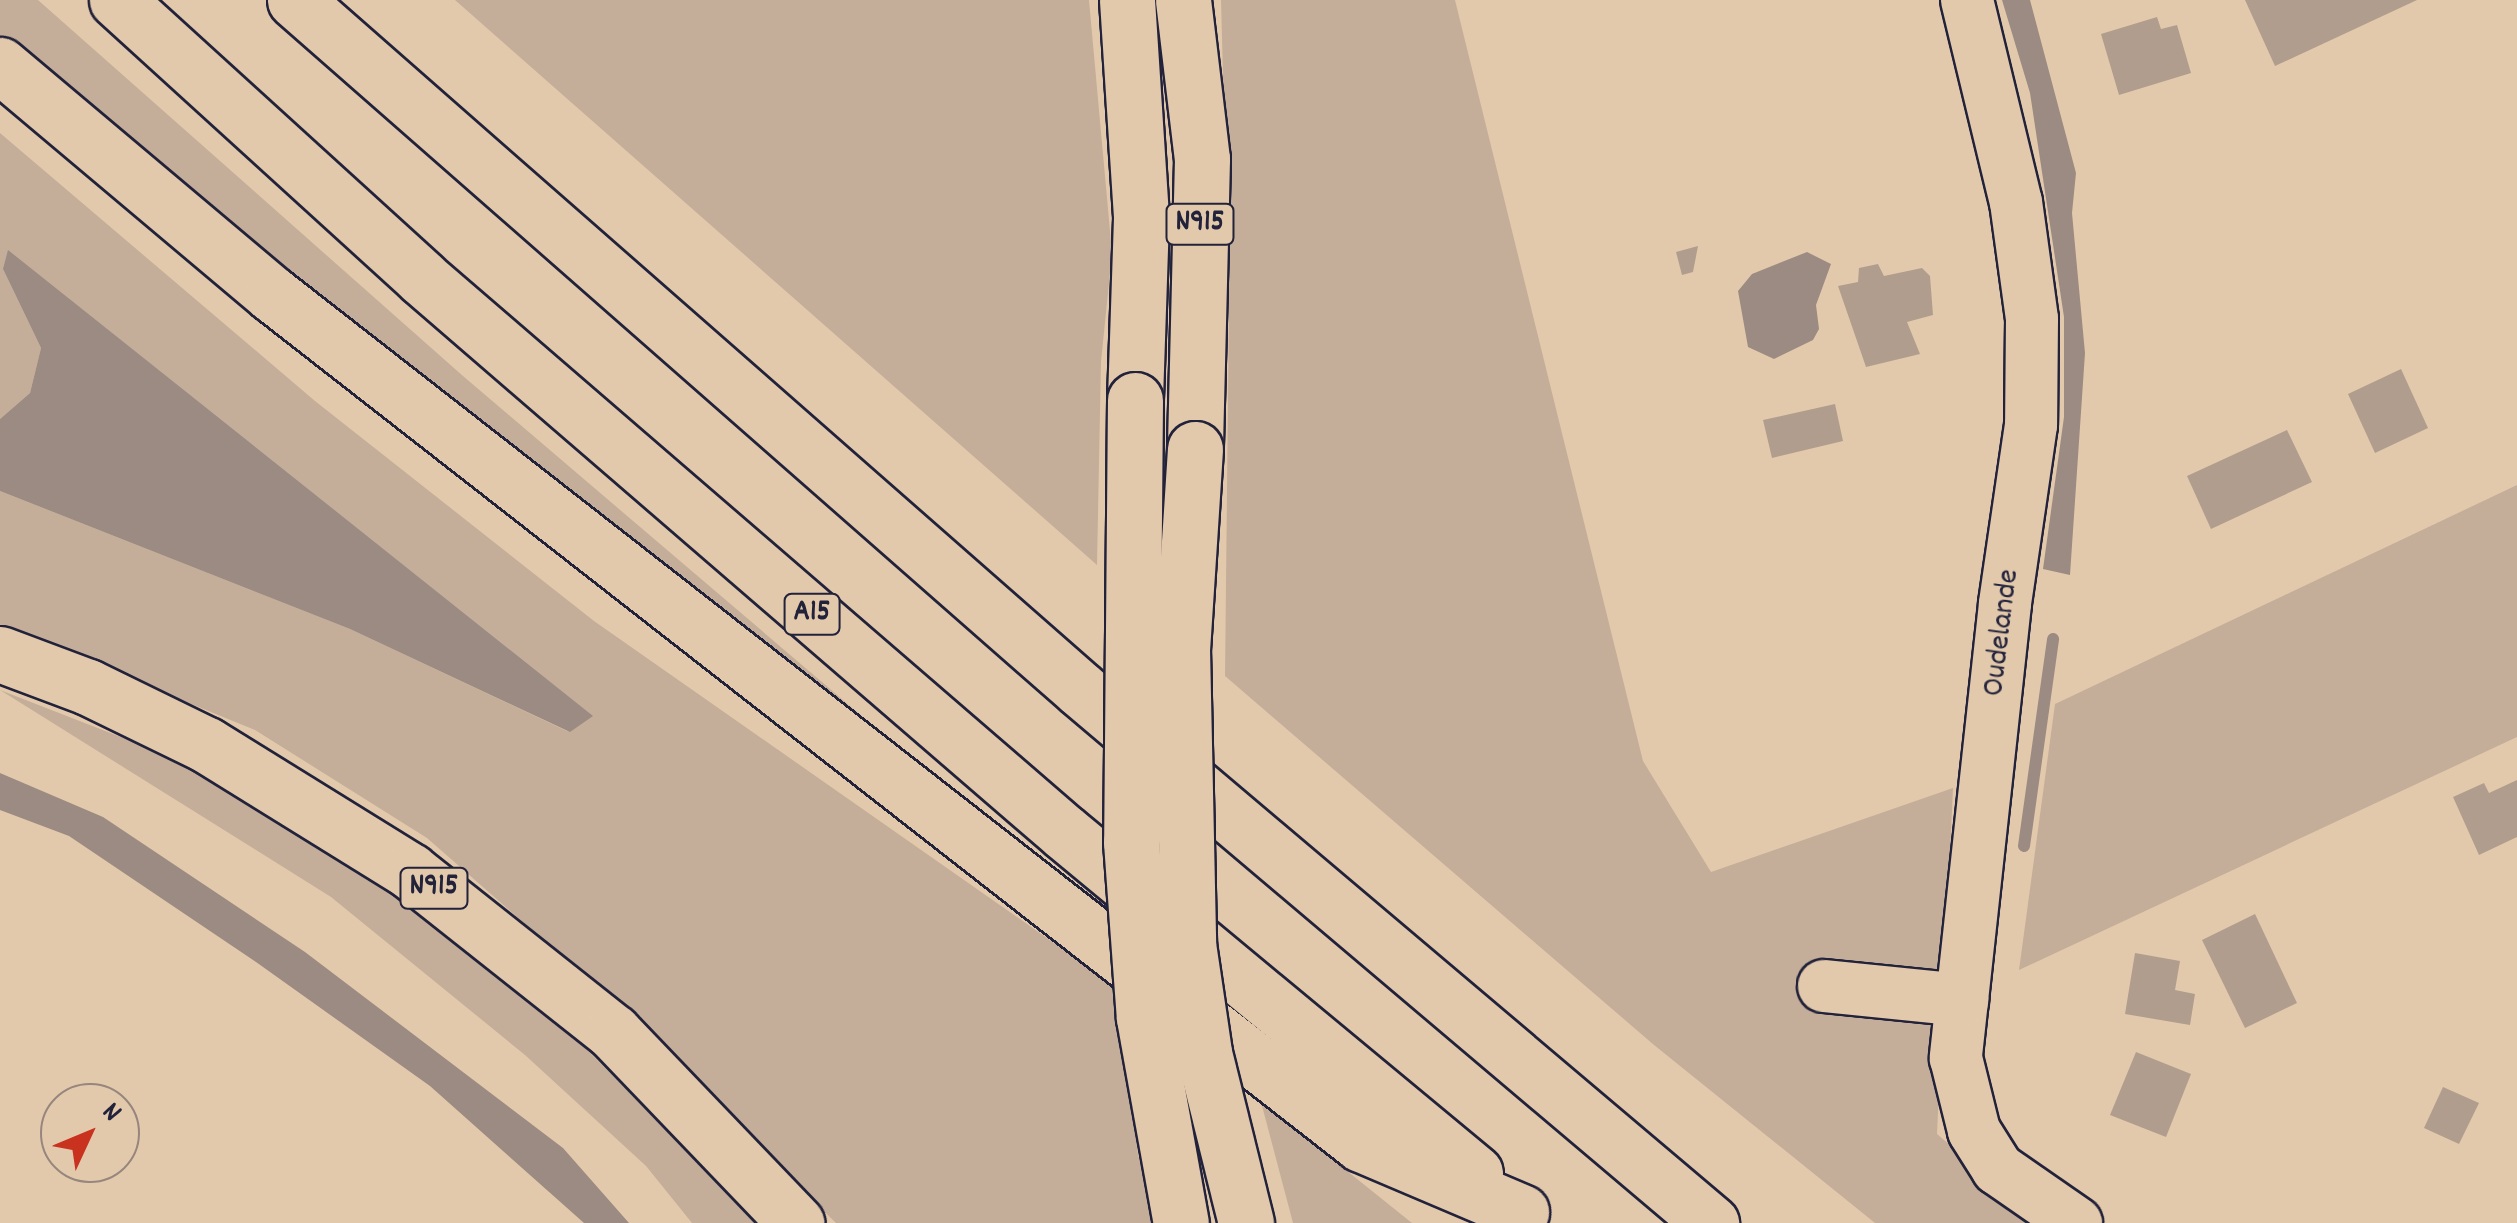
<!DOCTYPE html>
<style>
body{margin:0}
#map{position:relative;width:2517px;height:1223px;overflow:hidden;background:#e3c9ab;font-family:Dekko,sans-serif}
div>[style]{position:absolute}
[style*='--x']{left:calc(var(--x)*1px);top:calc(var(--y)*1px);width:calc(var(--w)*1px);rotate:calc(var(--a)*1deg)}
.green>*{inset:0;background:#c4ae99}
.water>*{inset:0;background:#9c8b82}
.stream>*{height:12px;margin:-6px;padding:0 6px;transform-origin:6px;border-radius:6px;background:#9c8b82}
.building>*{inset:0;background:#b09d8e}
.roads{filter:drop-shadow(2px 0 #22223b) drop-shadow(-2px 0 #22223b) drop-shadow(0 2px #22223b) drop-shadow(0 -2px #22223b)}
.minor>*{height:52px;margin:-26px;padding:0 26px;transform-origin:26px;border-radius:26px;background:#e3c9ab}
.major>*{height:55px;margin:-27.5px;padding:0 27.5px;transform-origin:27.5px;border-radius:27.5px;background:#e3c9ab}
.highway>*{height:55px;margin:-27.5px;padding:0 27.5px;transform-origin:27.5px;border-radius:27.5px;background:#e3c9ab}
.bridges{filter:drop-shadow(2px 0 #22223b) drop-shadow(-2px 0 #22223b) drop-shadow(0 2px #22223b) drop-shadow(0 -2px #22223b)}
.major-bridge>*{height:55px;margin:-27.5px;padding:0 27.5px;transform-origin:27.5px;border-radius:27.5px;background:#e3c9ab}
span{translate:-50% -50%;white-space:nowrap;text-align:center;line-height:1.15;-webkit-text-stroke:9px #e3c9ab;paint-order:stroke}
.shield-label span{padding:2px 8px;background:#e3c9ab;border:2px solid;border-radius:8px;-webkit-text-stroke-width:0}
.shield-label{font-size:30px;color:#22223b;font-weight:700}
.street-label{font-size:32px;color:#22223b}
.north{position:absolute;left:40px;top:1083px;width:100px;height:100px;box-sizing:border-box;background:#e3c9ab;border:2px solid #96867e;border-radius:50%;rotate:46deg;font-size:28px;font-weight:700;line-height:40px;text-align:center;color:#22223b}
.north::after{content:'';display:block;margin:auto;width:35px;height:45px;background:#c8321e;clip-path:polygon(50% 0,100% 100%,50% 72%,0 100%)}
</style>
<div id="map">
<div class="green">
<i style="clip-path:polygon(0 0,38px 0,463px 376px,951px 792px,108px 131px,0 40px)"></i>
<i style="clip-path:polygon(455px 0,1089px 0,1112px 253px,1101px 362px,1097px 565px)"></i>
<i style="clip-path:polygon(1221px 0,1455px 0,1643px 761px,1711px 872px,1953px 788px,1937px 1134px,2041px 1223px,1875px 1223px,1654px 1045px,1225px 676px,1229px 304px)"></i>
<i style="clip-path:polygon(0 133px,315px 401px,594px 621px,1117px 987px,1138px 1155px,1158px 1223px,836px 1223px,588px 979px,427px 838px,255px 730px,0 626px,0 491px,350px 629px,569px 732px,3px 269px,41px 348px,30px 393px,0 419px)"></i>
<i style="clip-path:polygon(2517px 485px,2517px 737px,2019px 970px,2055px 704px)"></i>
<i style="clip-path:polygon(0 690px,167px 755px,325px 846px,440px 925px,556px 1018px,757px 1223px,692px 1223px,646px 1166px,525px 1055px,331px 897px)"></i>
<i style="clip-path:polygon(1261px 1102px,1412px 1223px,1293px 1223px)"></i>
</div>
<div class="water">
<i style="clip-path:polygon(2002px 0,2030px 0,2076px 173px,2072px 213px,2085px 353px,2070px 575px,2043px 569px,2064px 417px,2064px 317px,2030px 93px)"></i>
<i style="clip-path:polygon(8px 250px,593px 716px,570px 732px,350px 629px,0 491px,0 419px,30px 393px,41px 348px,3px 269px)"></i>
<i style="clip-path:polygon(1807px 252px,1831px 264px,1816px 305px,1819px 329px,1813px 340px,1774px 359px,1748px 347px,1738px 291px,1752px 274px)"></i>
<i style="clip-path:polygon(0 773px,103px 817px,305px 952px,563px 1148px,629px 1223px,584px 1223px,430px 1086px,256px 962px,69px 836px,0 810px)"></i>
</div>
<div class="stream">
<i style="--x:2024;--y:846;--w:209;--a:-82"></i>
</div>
<div class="building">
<i style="clip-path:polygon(2245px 0,2417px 0,2275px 66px)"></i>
<i style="clip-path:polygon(2157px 17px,2161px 29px,2177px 25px,2191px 73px,2119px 95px,2101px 34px)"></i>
<i style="clip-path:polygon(1698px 246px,1693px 272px,1682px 275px,1676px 252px)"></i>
<i style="clip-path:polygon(1878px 264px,1884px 276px,1922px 268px,1930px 276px,1933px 315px,1907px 322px,1920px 354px,1866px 367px,1838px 286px,1858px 282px,1859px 268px)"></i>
<i style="clip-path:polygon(2401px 369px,2428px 428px,2375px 453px,2348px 394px)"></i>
<i style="clip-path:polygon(1835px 404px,1843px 441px,1772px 458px,1763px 420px)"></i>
<i style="clip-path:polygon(2287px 430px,2312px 482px,2211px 529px,2187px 476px)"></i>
<i style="clip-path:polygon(2517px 780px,2517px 837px,2479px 855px,2453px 797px,2484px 783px,2489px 793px)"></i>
<i style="clip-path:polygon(2255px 914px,2297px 1003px,2245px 1028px,2202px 940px)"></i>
<i style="clip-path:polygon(2135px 953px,2180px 961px,2175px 990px,2195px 994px,2190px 1025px,2125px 1014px)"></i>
<i style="clip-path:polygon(2136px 1052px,2191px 1074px,2166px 1137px,2110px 1115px)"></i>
<i style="clip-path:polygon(2443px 1087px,2479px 1103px,2459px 1144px,2424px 1128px)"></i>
</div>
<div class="roads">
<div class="minor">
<i style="--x:1967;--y:0;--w:208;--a:76.4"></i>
<i style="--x:2016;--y:202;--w:118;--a:82.2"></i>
<i style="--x:2032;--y:319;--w:106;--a:90.5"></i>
<i style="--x:2031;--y:425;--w:181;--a:98.3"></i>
<i style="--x:2005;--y:604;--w:457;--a:96.2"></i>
<i style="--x:1956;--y:1058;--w:75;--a:76.1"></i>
<i style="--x:1974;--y:1131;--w:45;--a:57.7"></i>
<i style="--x:1998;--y:1169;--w:95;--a:34.7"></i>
<i style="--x:1824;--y:986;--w:139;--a:5.8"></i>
</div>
<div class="major">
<i style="--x:1127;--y:0;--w:218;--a:86.3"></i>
<i style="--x:1141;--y:218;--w:182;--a:91.9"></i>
<i style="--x:1183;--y:0;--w:160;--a:83.2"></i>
<i style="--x:1202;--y:159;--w:290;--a:91.4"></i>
<i style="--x:0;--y:654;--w:94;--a:20.6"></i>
<i style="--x:88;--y:687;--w:132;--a:26"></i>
<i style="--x:207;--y:745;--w:239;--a:31.8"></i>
<i style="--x:410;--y:871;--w:259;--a:38.4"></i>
<i style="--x:613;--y:1032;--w:265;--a:46.2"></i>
</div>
<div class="highway">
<i style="--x:117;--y:0;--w:411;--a:42.3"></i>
<i style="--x:421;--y:277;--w:849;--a:40.8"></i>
<i style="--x:1064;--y:832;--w:534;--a:39.68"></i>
<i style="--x:295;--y:0;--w:1044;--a:41.27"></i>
<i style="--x:1080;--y:689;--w:827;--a:40.24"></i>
<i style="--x:0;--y:65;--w:356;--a:40.1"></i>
<i style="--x:272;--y:294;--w:1381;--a:37.97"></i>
<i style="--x:1361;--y:1144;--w:174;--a:23"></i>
</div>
</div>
<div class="bridges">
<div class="major-bridge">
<i style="--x:1135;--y:400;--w:442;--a:90.5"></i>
<i style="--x:1131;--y:842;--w:176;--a:85.8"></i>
<i style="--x:1144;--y:1018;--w:208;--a:79.8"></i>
<i style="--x:1195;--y:449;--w:199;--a:93.7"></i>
<i style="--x:1182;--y:648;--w:296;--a:88.8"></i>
<i style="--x:1188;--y:944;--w:110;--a:81.6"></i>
<i style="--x:1204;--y:1053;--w:175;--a:76.1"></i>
</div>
</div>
<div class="shield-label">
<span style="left:1200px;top:224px">N915</span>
<span style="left:812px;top:614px">A15</span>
<span style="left:434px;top:888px">N915</span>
</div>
<div class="street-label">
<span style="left:2003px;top:633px;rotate:-83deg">Oudelande</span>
</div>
<div class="north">N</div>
</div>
